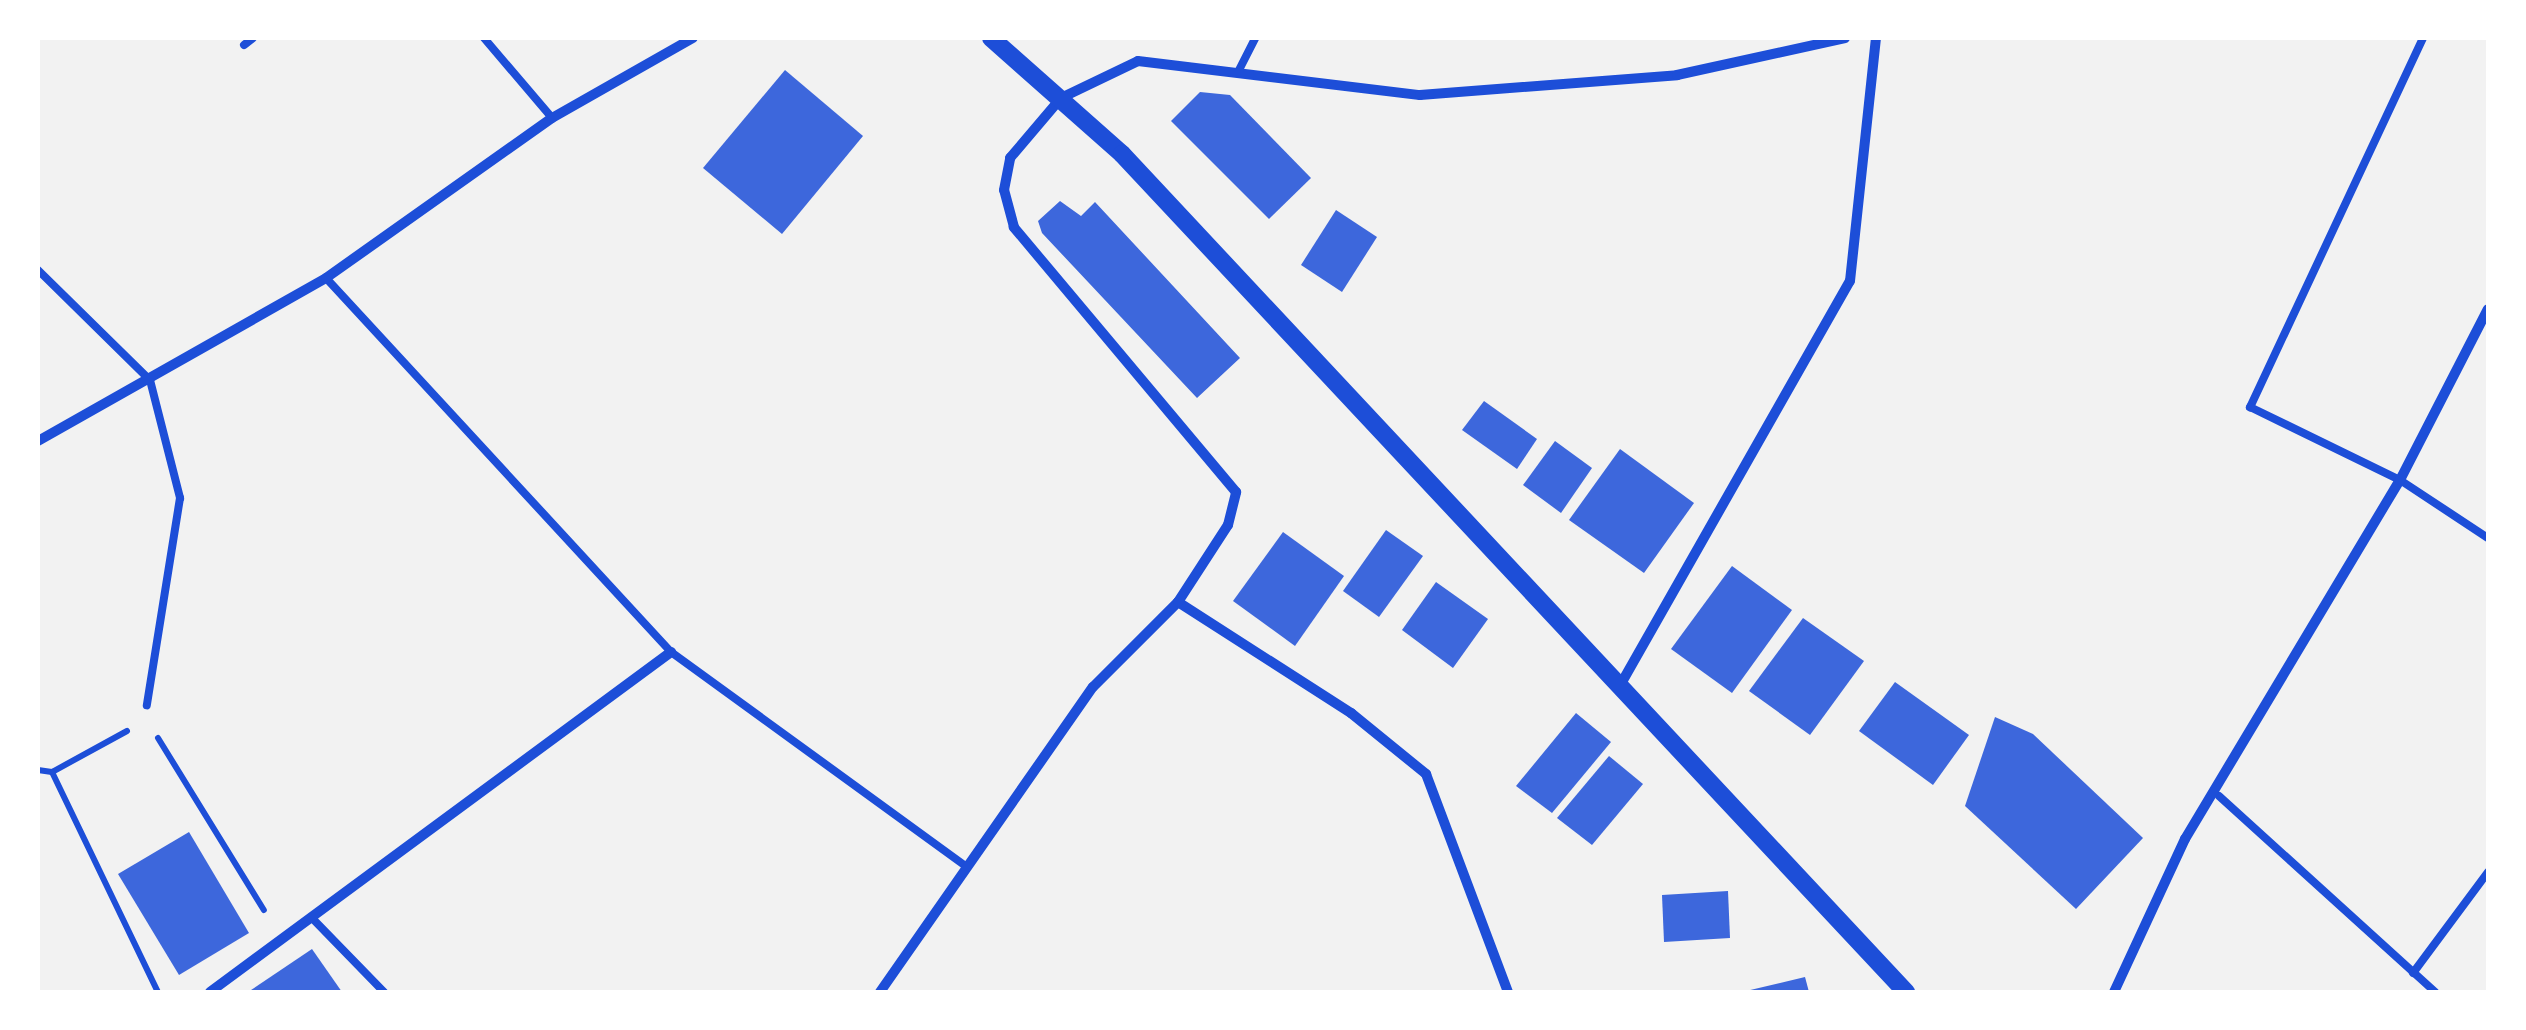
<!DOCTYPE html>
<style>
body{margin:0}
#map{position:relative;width:2526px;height:1030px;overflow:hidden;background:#f2f2f2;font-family:"Work Sans",sans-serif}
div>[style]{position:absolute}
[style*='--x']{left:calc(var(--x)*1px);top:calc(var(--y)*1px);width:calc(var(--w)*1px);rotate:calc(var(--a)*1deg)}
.building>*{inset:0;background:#3d67dc}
.path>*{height:6px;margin:-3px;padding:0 3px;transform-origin:3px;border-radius:3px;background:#1d4ed8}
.service>*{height:8px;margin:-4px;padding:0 4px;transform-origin:4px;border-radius:4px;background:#1d4ed8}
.minor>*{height:10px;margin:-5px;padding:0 5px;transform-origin:5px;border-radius:5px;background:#1d4ed8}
.tertiary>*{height:18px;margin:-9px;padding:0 9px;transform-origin:9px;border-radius:9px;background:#1d4ed8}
span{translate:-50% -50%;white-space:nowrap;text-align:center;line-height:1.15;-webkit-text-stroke:10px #fff;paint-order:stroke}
.frame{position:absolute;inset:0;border:40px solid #fff;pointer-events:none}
</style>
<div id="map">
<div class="building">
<i style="clip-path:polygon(785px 70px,863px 136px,782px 234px,703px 168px)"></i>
<i style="clip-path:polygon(1200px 92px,1230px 95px,1311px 178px,1269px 219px,1171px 121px)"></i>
<i style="clip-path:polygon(1060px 201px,1081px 216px,1095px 202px,1240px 358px,1197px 398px,1042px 233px,1038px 221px)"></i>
<i style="clip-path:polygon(1336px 210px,1377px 237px,1342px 292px,1301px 265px)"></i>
<i style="clip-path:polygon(1484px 401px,1537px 439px,1517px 469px,1462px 430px)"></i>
<i style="clip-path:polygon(1555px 441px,1592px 468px,1561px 513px,1523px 485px)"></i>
<i style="clip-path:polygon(1620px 449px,1694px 503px,1644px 573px,1569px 520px)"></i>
<i style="clip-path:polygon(1386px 530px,1423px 556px,1379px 617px,1343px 591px)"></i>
<i style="clip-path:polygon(1283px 532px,1344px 576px,1295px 646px,1233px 601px)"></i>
<i style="clip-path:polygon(1732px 566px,1792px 610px,1732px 693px,1671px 649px)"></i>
<i style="clip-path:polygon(1436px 582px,1488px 619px,1453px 668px,1402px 630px)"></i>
<i style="clip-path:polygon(1803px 618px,1864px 661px,1810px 735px,1749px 691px)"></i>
<i style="clip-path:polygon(1895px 682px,1969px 735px,1933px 785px,1859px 731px)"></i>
<i style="clip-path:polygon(1576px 713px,1611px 742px,1552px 813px,1516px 786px)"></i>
<i style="clip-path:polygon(1995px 717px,2033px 734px,2143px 838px,2076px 909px,1965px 806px)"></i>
<i style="clip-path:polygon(1609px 756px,1643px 784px,1592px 845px,1557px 818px)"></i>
<i style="clip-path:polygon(189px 832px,249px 933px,179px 975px,118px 874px)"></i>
<i style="clip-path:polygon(1728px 891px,1730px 938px,1664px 942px,1662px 895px)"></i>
<i style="clip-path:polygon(312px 949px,342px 992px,248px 992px)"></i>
<i style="clip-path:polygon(1805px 977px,1809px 992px,1746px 992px,1746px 991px)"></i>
</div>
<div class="path">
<i style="--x:127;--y:731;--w:85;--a:151.3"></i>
<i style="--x:52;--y:772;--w:244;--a:64.3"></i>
<i style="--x:158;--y:738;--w:202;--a:58.4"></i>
<i style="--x:38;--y:770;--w:14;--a:8"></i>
</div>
<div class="service">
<i style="--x:484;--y:38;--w:105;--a:49.6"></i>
<i style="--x:2423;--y:38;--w:408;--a:115.1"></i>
<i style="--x:2250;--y:407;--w:167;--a:26"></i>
<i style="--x:2400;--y:480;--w:105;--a:33.4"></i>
<i style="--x:244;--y:45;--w:11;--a:-38"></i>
<i style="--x:1238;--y:72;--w:38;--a:-63"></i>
<i style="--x:38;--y:270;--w:157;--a:44.5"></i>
<i style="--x:150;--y:380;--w:122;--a:75.7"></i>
<i style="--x:180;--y:498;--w:210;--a:99.1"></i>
<i style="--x:326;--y:278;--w:509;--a:47.31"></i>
<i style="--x:671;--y:652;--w:366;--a:36"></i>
<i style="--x:2219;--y:796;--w:292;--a:42.2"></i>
<i style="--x:311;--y:917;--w:105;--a:45.8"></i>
<i style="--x:2413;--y:973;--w:126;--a:-53.4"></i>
</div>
<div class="minor">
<i style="--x:38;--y:441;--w:331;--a:-29.5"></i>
<i style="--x:326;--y:278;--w:277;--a:-35.3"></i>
<i style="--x:552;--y:118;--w:162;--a:-29.6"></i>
<i style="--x:1178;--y:602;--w:206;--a:32.7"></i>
<i style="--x:1351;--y:713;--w:97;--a:39.1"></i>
<i style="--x:1426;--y:774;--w:233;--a:69.4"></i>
<i style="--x:1622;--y:682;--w:461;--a:-60.4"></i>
<i style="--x:1850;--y:281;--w:244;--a:-83.9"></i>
<i style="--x:210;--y:992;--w:573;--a:-36.41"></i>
<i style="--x:880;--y:992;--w:372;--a:-55.1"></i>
<i style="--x:1093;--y:687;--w:120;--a:-45"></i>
<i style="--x:1178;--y:602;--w:92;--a:-57"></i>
<i style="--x:1228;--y:525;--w:34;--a:-76"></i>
<i style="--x:1236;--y:492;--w:346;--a:-130"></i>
<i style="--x:1014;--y:227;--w:38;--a:-105"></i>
<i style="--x:1004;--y:190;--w:33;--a:-79"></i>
<i style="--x:1010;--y:158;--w:79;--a:-49.6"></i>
<i style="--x:1061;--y:98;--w:85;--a:-25.7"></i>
<i style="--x:1138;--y:61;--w:284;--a:6.9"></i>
<i style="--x:1420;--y:95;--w:258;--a:-4.4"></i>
<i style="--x:1677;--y:75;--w:172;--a:-12.4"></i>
<i style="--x:2114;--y:992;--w:169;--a:-65.1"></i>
<i style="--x:2185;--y:839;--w:418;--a:-59.1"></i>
<i style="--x:2400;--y:480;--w:192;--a:-62.8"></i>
</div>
<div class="tertiary">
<i style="--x:991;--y:38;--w:175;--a:41.5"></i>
<i style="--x:1122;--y:154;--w:1148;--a:46.91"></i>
</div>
<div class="frame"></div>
</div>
